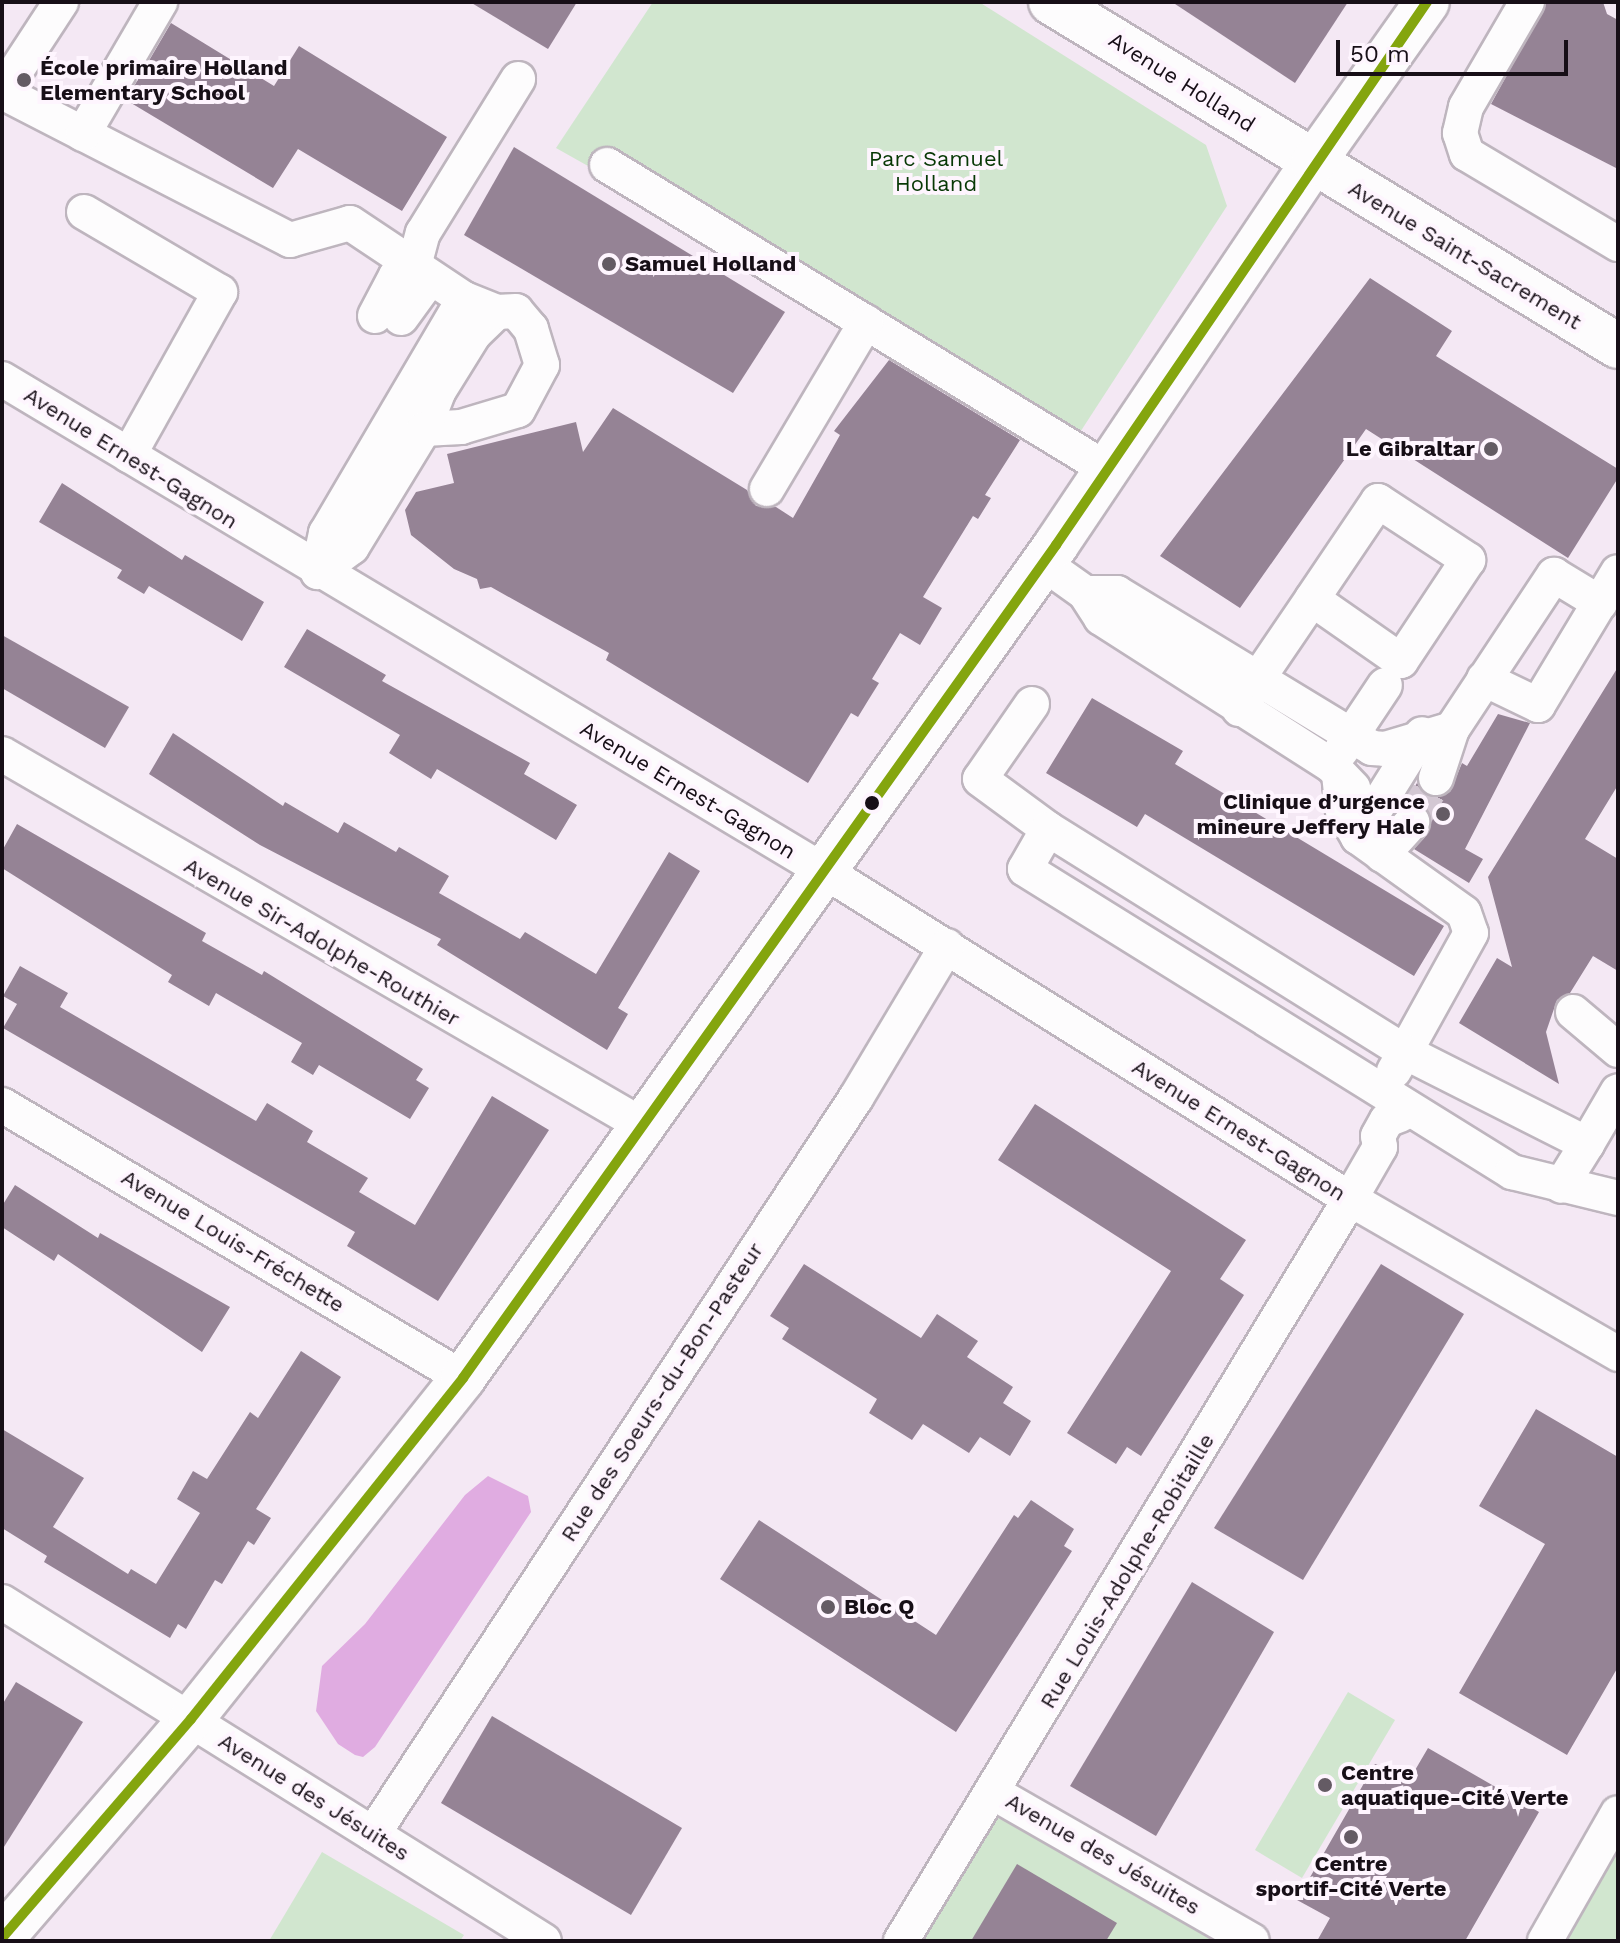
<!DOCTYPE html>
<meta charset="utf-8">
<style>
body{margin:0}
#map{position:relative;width:1620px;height:1943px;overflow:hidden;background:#f4e8f4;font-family:"Work Sans",sans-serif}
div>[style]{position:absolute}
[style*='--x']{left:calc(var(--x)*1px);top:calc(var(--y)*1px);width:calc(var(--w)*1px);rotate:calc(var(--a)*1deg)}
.green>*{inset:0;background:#d1e6cf}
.water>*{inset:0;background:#e0ace1}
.building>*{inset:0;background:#958395}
.minor-tunnel>*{height:34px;margin-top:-17px;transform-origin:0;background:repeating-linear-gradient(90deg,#d3c7d3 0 34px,transparent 0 51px)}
.roads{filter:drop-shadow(2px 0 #beb5be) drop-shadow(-2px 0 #beb5be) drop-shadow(0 2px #beb5be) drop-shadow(0 -2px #beb5be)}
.minor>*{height:34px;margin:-17px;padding:0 17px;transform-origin:17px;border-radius:17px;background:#fdfcfd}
.major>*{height:44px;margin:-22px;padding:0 22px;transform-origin:22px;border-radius:22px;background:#fdfcfd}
.bus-1>*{height:10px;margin:-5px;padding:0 5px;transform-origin:5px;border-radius:5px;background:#84a50e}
.dots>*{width:22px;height:22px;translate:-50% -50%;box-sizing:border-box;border:4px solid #fef5fe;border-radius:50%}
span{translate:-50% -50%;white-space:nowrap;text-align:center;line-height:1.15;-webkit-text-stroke:8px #fef5fe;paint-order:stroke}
.poi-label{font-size:22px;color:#170f17;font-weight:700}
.left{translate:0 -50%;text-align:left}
.right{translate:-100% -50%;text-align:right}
.street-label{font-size:22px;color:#170f17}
.park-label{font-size:22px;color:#073805}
.frame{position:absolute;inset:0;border:4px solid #170f17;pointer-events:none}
.scale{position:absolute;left:1336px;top:40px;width:232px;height:36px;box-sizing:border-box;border:4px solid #170f17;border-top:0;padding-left:10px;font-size:24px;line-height:28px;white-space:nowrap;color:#170f17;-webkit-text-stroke:6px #fef5fe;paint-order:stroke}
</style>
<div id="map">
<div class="green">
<i style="clip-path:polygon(653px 2px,979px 2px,1206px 145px,1227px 206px,1075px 440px,556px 148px)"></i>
<i style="clip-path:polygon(1348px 1692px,1395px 1720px,1302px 1878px,1255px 1850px)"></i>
<i style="clip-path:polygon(994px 1793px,1248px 1941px,901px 1941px)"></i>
<i style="clip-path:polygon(1618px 1813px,1618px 1941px,1545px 1941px)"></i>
<i style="clip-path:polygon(322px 1852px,464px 1935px,460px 1941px,269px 1941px)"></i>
</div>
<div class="water">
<i style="clip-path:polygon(488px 1476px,528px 1496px,531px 1512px,375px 1747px,363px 1757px,355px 1755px,338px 1744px,316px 1711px,322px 1666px,365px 1624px,465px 1495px)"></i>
</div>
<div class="building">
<i style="clip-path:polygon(470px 2px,577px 2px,548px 49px)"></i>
<i style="clip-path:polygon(1172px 2px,1348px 2px,1295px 83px)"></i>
<i style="clip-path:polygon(1547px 2px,1603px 2px,1607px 14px,1618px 20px,1618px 169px,1491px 104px)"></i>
<i style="clip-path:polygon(171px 23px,274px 86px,299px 46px,447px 137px,402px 211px,298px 149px,273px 188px,126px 100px)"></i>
<i style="clip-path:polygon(514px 147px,785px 312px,733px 393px,464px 235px)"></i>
<i style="clip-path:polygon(1370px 278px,1452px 331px,1436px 356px,1618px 469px,1618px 478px,1568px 558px,1366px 429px,1240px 608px,1160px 556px)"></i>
<i style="clip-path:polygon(889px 360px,1020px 440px,985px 495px,991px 498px,978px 519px,973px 516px,923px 597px,942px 608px,920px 645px,900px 633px,872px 679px,879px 683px,869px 699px,858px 717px,851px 713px,808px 783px,606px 660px,609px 653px,491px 587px,480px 589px,477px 579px,454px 569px,411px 535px,405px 510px,416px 492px,454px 483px,447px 454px,576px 422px,583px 452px,613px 408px,747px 490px,756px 506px,776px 507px,793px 518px,840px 435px,834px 431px)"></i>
<i style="clip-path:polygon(62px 483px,182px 560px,185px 555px,264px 602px,242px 641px,149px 586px,144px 594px,117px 578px,122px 570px,39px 522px)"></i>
<i style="clip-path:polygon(307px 629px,386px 675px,382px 681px,530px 763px,524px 774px,577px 805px,556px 840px,437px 769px,431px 779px,389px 753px,400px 735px,284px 667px)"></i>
<i style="clip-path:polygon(2px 635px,129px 707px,105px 748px,2px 688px)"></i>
<i style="clip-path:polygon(1618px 667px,1618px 785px,1585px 839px,1618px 859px,1618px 971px,1593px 956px,1570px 993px,1557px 1000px,1546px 1032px,1559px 1084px,1459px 1023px,1497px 958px,1512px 967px,1488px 877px)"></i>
<i style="clip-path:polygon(1092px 698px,1183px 751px,1175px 764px,1444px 926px,1414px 976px,1145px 814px,1137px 827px,1046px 773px)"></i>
<i style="clip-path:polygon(1498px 714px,1530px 723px,1465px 849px,1483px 859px,1469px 883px,1414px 849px,1427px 835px,1431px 817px,1417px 803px,1404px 804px,1417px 783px,1431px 797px,1450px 792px,1462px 763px,1467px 766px)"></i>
<i style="clip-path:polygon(173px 733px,283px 806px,285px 802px,338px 833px,344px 822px,396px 852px,399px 847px,449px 876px,439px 893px,520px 939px,525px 932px,596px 974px,669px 852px,700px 871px,618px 1008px,628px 1014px,607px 1050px,437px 945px,441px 939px,260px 845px,149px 774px)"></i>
<i style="clip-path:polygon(17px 824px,206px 933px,202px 941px,262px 975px,264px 971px,423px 1069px,416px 1080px,429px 1088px,410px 1119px,319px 1065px,313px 1075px,291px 1062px,302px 1043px,216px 993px,209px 1006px,168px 982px,172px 975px,2px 868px,2px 851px)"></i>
<i style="clip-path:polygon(20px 966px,68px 993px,60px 1007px,256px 1121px,267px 1103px,313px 1131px,307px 1142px,368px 1178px,359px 1192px,415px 1225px,492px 1096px,549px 1130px,438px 1301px,347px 1246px,355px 1232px,3px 1028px,17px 1004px,3px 996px)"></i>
<i style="clip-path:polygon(1035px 1104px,1246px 1240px,1220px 1279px,1244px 1295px,1141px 1456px,1127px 1447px,1116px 1464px,1067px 1433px,1171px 1271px,998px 1160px)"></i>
<i style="clip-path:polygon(15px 1185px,98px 1238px,100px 1233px,230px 1307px,202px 1352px,58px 1254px,54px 1261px,2px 1227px,2px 1206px)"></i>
<i style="clip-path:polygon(804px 1264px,921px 1338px,937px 1314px,978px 1341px,967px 1357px,1013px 1387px,1003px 1403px,1031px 1421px,1010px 1456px,980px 1437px,969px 1453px,923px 1424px,912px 1440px,869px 1413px,877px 1399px,782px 1339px,789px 1328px,770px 1316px)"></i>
<i style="clip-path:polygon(1381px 1264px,1464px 1314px,1303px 1580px,1214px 1528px)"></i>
<i style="clip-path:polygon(301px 1351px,341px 1377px,256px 1509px,271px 1518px,254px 1545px,248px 1541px,222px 1584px,215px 1580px,186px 1629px,178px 1624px,170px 1638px,44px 1562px,47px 1556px,2px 1528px,2px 1429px,84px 1478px,53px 1527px,128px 1574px,131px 1569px,156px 1584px,200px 1513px,177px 1499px,193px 1471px,207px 1479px,250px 1412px,258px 1418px)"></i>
<i style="clip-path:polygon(1536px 1409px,1618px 1457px,1618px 1667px,1567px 1755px,1459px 1693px,1545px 1544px,1479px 1506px)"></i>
<i style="clip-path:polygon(1031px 1500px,1074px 1529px,1064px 1546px,1072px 1551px,956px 1732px,720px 1579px,759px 1520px,936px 1635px,1014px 1515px,1018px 1518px)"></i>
<i style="clip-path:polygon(1192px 1582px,1274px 1632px,1156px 1836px,1070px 1786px)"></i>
<i style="clip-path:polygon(16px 1682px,83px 1722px,2px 1850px,2px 1705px)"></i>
<i style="clip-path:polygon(492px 1716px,682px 1828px,631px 1915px,441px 1803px)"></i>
<i style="clip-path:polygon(1428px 1748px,1539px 1812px,1465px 1941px,1317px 1941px,1330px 1918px,1297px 1900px,1375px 1764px,1411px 1777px)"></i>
<i style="clip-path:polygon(1017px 1864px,1117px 1923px,1106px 1941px,971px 1941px)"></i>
</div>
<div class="minor-tunnel">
<i style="--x:1412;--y:822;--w:50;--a:-61.4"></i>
</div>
<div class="roads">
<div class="minor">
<i style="--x:61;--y:2;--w:108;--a:123.2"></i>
<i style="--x:2;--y:92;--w:324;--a:27.2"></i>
<i style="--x:290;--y:240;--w:62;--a:-15.8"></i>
<i style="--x:350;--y:223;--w:137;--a:33.7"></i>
<i style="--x:464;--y:299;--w:272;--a:120.5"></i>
<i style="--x:326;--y:533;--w:40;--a:102"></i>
<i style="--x:1527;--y:2;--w:121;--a:120.2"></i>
<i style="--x:1466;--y:107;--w:27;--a:103"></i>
<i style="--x:1460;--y:133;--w:22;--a:72"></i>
<i style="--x:1467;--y:154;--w:176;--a:30.8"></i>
<i style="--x:83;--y:134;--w:153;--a:-59.7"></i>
<i style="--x:607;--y:165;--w:583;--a:31.32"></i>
<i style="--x:84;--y:212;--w:158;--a:30.5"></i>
<i style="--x:220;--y:292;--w:187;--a:119.2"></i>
<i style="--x:375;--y:316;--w:45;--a:-62.3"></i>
<i style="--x:396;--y:276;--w:24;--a:-36"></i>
<i style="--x:415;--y:262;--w:30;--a:-75"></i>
<i style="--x:423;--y:233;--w:181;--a:-58.3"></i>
<i style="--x:401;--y:318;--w:34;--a:-54"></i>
<i style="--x:421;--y:290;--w:29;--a:-102"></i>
<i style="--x:2;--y:379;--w:958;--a:30.9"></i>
<i style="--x:824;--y:871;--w:620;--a:31.95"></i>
<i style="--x:1350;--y:1199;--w:310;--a:30"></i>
<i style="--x:424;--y:429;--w:40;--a:-69"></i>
<i style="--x:438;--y:392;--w:68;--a:-58.2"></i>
<i style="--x:474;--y:334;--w:32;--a:-44"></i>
<i style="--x:767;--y:489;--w:194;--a:-59.3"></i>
<i style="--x:1043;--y:563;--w:52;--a:35.5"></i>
<i style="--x:1085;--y:593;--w:30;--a:57"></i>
<i style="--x:1101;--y:618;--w:273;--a:32.6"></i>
<i style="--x:1331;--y:765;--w:32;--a:46"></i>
<i style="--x:318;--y:572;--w:42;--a:-36.3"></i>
<i style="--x:352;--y:547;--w:138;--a:-58.6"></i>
<i style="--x:424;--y:429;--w:37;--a:-3"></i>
<i style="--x:461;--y:427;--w:59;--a:-16.6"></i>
<i style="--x:518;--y:410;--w:51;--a:-61.9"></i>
<i style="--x:542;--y:365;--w:38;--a:-107"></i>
<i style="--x:531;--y:329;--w:23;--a:-130"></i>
<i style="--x:516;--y:311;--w:19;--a:177"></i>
<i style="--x:497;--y:312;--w:35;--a:-158"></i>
<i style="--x:1085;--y:593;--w:32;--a:0"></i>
<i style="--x:1117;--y:593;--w:298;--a:31.3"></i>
<i style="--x:1372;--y:748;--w:13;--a:4"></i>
<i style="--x:1385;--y:749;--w:70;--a:-16.6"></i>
<i style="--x:1452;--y:729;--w:185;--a:-56.5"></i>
<i style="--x:1554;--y:575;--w:54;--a:31.3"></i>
<i style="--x:1484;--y:679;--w:60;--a:25.7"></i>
<i style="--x:1538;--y:705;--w:155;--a:-59"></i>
<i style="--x:1032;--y:704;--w:91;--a:124.7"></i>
<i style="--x:980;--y:779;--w:84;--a:36.3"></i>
<i style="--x:1239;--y:709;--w:34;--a:-58"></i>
<i style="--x:1257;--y:680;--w:98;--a:-55.8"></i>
<i style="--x:1312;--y:599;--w:118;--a:-56"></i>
<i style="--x:1378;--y:501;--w:108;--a:33.2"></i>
<i style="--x:1468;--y:560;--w:121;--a:123.6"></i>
<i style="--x:1401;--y:661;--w:108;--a:-145.1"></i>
<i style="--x:1341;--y:751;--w:79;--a:-56.3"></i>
<i style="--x:2;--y:754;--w:742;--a:30.09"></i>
<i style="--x:1339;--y:774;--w:37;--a:84"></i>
<i style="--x:1343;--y:811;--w:30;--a:60"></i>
<i style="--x:1358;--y:837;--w:130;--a:35.6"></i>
<i style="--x:1464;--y:913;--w:21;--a:71"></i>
<i style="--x:1471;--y:933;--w:136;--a:119"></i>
<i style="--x:1405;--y:1052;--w:421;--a:-148"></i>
<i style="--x:1048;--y:829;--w:46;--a:119.9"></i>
<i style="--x:1025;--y:869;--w:574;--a:31.89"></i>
<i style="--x:1512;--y:1172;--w:109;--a:13.8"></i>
<i style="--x:1436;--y:778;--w:52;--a:-71.9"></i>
<i style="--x:1358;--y:837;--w:121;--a:-58.1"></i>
<i style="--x:1382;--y:855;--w:45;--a:-47.7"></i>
<i style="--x:1573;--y:1012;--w:59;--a:40.2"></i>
<i style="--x:1394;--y:1071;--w:22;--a:-60"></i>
<i style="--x:1405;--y:1052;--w:204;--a:26.8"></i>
<i style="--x:1587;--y:1144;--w:49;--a:121.8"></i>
<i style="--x:2;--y:1105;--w:536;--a:30.63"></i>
<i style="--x:1587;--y:1144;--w:61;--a:-59.7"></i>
<i style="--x:2;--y:1602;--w:639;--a:32.02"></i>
<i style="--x:994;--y:1793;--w:297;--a:29.8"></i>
<i style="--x:373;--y:1834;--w:880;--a:-56.73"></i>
<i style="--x:856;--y:1098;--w:177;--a:-59.1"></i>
<i style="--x:901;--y:1941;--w:867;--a:-58.82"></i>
<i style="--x:1350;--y:1199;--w:60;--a:-60"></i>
<i style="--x:1380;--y:1147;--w:11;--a:-100"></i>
<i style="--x:1378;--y:1136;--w:18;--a:-61"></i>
<i style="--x:1387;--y:1120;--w:14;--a:-21"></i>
<i style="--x:1545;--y:1941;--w:147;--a:-60.3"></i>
</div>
<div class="major">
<i style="--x:1051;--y:2;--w:663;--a:31.25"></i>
<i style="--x:2;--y:1938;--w:289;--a:-49.2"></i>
<i style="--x:191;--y:1719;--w:436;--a:-51.4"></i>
<i style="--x:463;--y:1378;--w:1023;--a:-54.55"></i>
<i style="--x:1056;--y:545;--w:460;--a:-56.1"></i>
<i style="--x:1313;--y:163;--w:197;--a:-54.7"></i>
</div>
</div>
<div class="bus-1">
<i style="--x:2;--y:1938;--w:289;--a:-49.2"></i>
<i style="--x:191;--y:1719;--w:436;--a:-51.4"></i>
<i style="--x:463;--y:1378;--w:1023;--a:-54.55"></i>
<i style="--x:1056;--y:545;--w:658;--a:-55.66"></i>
</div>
<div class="dots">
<i style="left:24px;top:80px;background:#645b64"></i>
<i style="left:609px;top:264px;background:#645b64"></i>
<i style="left:1491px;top:449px;background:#645b64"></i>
<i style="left:872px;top:803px;background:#170f17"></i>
<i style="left:1443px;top:814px;background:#645b64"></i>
<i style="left:828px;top:1607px;background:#645b64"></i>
<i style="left:1325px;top:1785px;background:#645b64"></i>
<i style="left:1351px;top:1837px;background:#645b64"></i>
</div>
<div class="poi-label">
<span class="left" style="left:40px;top:80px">École primaire Holland<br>Elementary School</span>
<span class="left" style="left:625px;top:264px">Samuel Holland</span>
<span class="right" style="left:1475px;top:449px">Le Gibraltar</span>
<span class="right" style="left:1425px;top:814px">Clinique d’urgence<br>mineure Jeffery Hale</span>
<span class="left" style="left:844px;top:1607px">Bloc Q</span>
<span class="left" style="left:1341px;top:1785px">Centre<br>aquatique-Cité Verte</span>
<span style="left:1351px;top:1876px">Centre<br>sportif-Cité Verte</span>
</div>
<div class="street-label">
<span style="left:1182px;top:82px;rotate:32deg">Avenue Holland</span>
<span style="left:1465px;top:255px;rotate:31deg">Avenue Saint-Sacrement</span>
<span style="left:131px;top:458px;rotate:32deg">Avenue Ernest-Gagnon</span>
<span style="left:688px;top:790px;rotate:31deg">Avenue Ernest-Gagnon</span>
<span style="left:322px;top:942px;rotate:30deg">Avenue Sir-Adolphe-Routhier</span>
<span style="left:1239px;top:1130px;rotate:32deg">Avenue Ernest-Gagnon</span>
<span style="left:233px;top:1241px;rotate:31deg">Avenue Louis-Fréchette</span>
<span style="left:662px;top:1392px;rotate:-57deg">Rue des Soeurs-du-Bon-Pasteur</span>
<span style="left:1127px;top:1571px;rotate:-59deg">Rue Louis-Adolphe-Robitaille</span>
<span style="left:314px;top:1797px;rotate:32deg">Avenue des Jésuites</span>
<span style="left:1103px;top:1854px;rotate:30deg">Avenue des Jésuites</span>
</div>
<div class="park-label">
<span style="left:936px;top:171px">Parc Samuel<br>Holland</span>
</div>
<div class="frame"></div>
<div class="scale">50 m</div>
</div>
